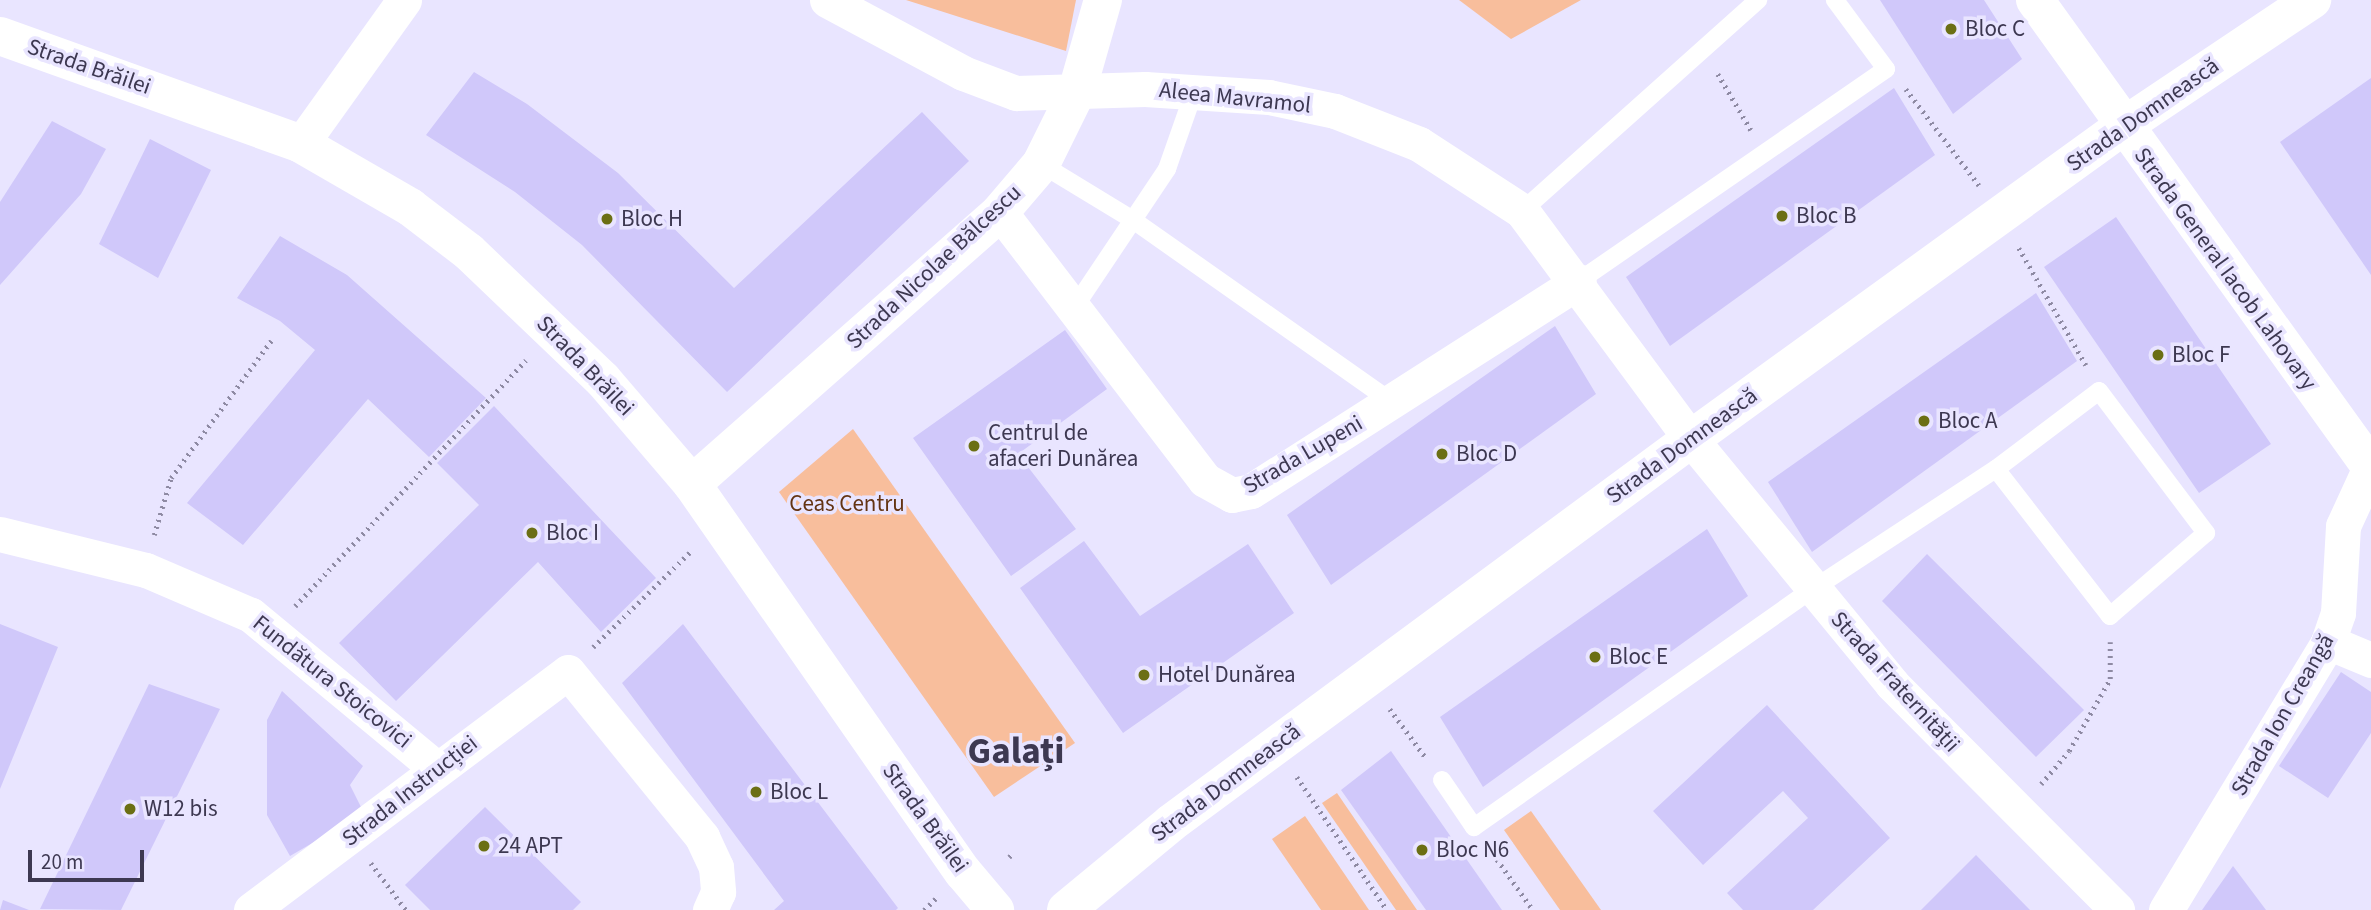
<!DOCTYPE html>
<meta charset="utf-8">
<style>
body{margin:0}
#map{position:relative;width:2371px;height:910px;overflow:hidden;background:#e9e5ff;font-family:"Source Sans 3",sans-serif}
div>[style]{position:absolute}
[style*='--x']{left:calc(var(--x)*1px);top:calc(var(--y)*1px);width:calc(var(--w)*1px);rotate:calc(var(--a)*1deg)}
.green>*{inset:0;background:#f8be9c}
.building>*{inset:0;background:#d0c8fa}
.path>*{height:4.5px;margin-top:-2.25px;transform-origin:0;background:repeating-linear-gradient(90deg,#8e8aa3 0 2px,transparent 0 7px)}
.lane>*{height:18px;margin:-9px;padding:0 9px;transform-origin:9px;border-radius:9px;background:#fff}
.street>*{height:35px;margin:-17.5px;padding:0 17.5px;transform-origin:17.5px;border-radius:17.5px;background:#fff}
.secondary>*{height:38px;margin:-19px;padding:0 19px;transform-origin:19px;border-radius:19px;background:#fff}
.primary>*{height:38px;margin:-19px;padding:0 19px;transform-origin:19px;border-radius:19px;background:#fff}
.dots>*{width:19px;height:19px;translate:-50% -50%;box-sizing:border-box;border:4px solid #e9e5ff;border-radius:50%}
span{translate:-50% -50%;white-space:nowrap;text-align:center;line-height:1.15;-webkit-text-stroke:7px #e9e5ff;paint-order:stroke}
.poi-label{font-size:23px;color:#3d3851}
.left{translate:0 -50%;text-align:left}
.street-label{font-size:23px;color:#3d3851}
.park-label{font-size:23px;color:#633312}
.town-label{font-size:37px;color:#3d3851;font-weight:700}
.scale{position:absolute;left:28px;top:850px;width:116px;height:32px;box-sizing:border-box;border:4px solid #3d3851;border-top:0;padding-left:9px;font-size:21px;line-height:24px;white-space:nowrap;color:#3d3851;-webkit-text-stroke:5px #e9e5ff;paint-order:stroke}
</style>
<div id="map">
<div class="green">
<i style="clip-path:polygon(906px 0,1076px 0,1066px 51px)"></i>
<i style="clip-path:polygon(1459px 0,1581px 0,1511px 39px)"></i>
<i style="clip-path:polygon(853px 429px,1075px 743px,994px 797px,779px 492px)"></i>
<i style="clip-path:polygon(1337px 793px,1417px 910px,1396px 910px,1322px 803px)"></i>
<i style="clip-path:polygon(1531px 811px,1601px 910px,1560px 910px,1504px 830px)"></i>
<i style="clip-path:polygon(1305px 816px,1369px 910px,1321px 910px,1272px 839px)"></i>
</div>
<div class="building">
<i style="clip-path:polygon(1880px 0,1984px 0,2022px 59px,1953px 114px)"></i>
<i style="clip-path:polygon(474px 72px,527px 104px,618px 173px,734px 288px,922px 112px,969px 161px,727px 392px,582px 245px,515px 192px,426px 135px)"></i>
<i style="clip-path:polygon(2371px 78px,2371px 275px,2280px 142px)"></i>
<i style="clip-path:polygon(1894px 88px,1935px 155px,1670px 346px,1626px 277px)"></i>
<i style="clip-path:polygon(52px 121px,106px 149px,81px 194px,0 285px,0 202px)"></i>
<i style="clip-path:polygon(150px 139px,211px 170px,158px 278px,99px 244px)"></i>
<i style="clip-path:polygon(2116px 217px,2271px 444px,2199px 493px,2044px 267px)"></i>
<i style="clip-path:polygon(280px 236px,347px 275px,486px 398px,429px 457px,368px 399px,243px 545px,187px 503px,315px 350px,280px 321px,237px 298px)"></i>
<i style="clip-path:polygon(2036px 293px,2077px 361px,1812px 552px,1768px 482px)"></i>
<i style="clip-path:polygon(1555px 326px,1596px 394px,1331px 585px,1287px 515px)"></i>
<i style="clip-path:polygon(1065px 330px,1107px 389px,1018px 454px,1076px 529px,1011px 576px,913px 438px)"></i>
<i style="clip-path:polygon(494px 406px,656px 578px,601px 632px,538px 562px,396px 701px,339px 643px,479px 505px,437px 463px)"></i>
<i style="clip-path:polygon(1707px 529px,1748px 596px,1483px 787px,1440px 717px)"></i>
<i style="clip-path:polygon(1084px 541px,1140px 616px,1248px 544px,1294px 613px,1123px 733px,1020px 588px)"></i>
<i style="clip-path:polygon(1927px 554px,2084px 710px,2036px 757px,1882px 601px)"></i>
<i style="clip-path:polygon(0 624px,58px 647px,0 789px)"></i>
<i style="clip-path:polygon(683px 624px,898px 908px,896px 910px,774px 910px,784px 901px,622px 683px)"></i>
<i style="clip-path:polygon(2341px 672px,2371px 692px,2371px 733px,2328px 798px,2279px 766px)"></i>
<i style="clip-path:polygon(149px 684px,220px 709px,121px 910px,40px 909px)"></i>
<i style="clip-path:polygon(282px 691px,363px 766px,350px 785px,364px 813px,290px 856px,267px 815px,267px 720px)"></i>
<i style="clip-path:polygon(1767px 705px,1890px 838px,1813px 910px,1743px 910px,1727px 893px,1808px 818px,1783px 791px,1703px 865px,1653px 811px)"></i>
<i style="clip-path:polygon(1391px 751px,1502px 910px,1426px 910px,1341px 790px)"></i>
<i style="clip-path:polygon(485px 807px,581px 902px,573px 910px,430px 910px,405px 885px)"></i>
<i style="clip-path:polygon(1976px 855px,2030px 910px,1921px 910px)"></i>
<i style="clip-path:polygon(2233px 866px,2266px 910px,2202px 910px)"></i>
<i style="clip-path:polygon(3px 900px,29px 910px,0 910px)"></i>
</div>
<div class="path">
<i style="--x:1718;--y:74;--w:65;--a:59.5"></i>
<i style="--x:1906;--y:89;--w:121;--a:52.8"></i>
<i style="--x:2019;--y:248;--w:135;--a:60.2"></i>
<i style="--x:154;--y:535;--w:59;--a:-73.4"></i>
<i style="--x:171;--y:478;--w:170;--a:-53.9"></i>
<i style="--x:295;--y:606;--w:337;--a:-46.8"></i>
<i style="--x:593;--y:647;--w:139;--a:-44.4"></i>
<i style="--x:1390;--y:709;--w:61;--a:53.7"></i>
<i style="--x:1297;--y:777;--w:161;--a:55.9"></i>
<i style="--x:2041;--y:784;--w:43;--a:-49.7"></i>
<i style="--x:2069;--y:751;--w:83;--a:-60.3"></i>
<i style="--x:2110;--y:679;--w:37;--a:-90"></i>
<i style="--x:1489;--y:848;--w:76;--a:54.6"></i>
<i style="--x:1009;--y:857;--w:4;--a:-45"></i>
<i style="--x:371;--y:863;--w:59;--a:53.3"></i>
<i style="--x:924;--y:910;--w:17;--a:-45"></i>
</div>
<div class="lane">
<i style="--x:1041;--y:164;--w:108;--a:31.3"></i>
<i style="--x:1133;--y:220;--w:317;--a:35.1"></i>
<i style="--x:1522;--y:211;--w:317;--a:-41.8"></i>
<i style="--x:1579;--y:281;--w:373;--a:-34.6"></i>
<i style="--x:1886;--y:69;--w:86;--a:-126.5"></i>
<i style="--x:1076;--y:305;--w:164;--a:-56.2"></i>
<i style="--x:1167;--y:169;--w:82;--a:-70.7"></i>
<i style="--x:1442;--y:780;--w:57;--a:55.8"></i>
<i style="--x:1474;--y:827;--w:414;--a:-35.1"></i>
<i style="--x:1813;--y:589;--w:219;--a:-33.3"></i>
<i style="--x:1996;--y:469;--w:129;--a:-37.1"></i>
<i style="--x:2099;--y:391;--w:178;--a:53"></i>
<i style="--x:2206;--y:533;--w:127;--a:139.2"></i>
<i style="--x:2110;--y:616;--w:186;--a:-127.8"></i>
</div>
<div class="street">
<i style="--x:827;--y:0;--w:154;--a:28.2"></i>
<i style="--x:963;--y:73;--w:57;--a:20.7"></i>
<i style="--x:1016;--y:93;--w:129;--a:-1.8"></i>
<i style="--x:1145;--y:89;--w:124;--a:3.7"></i>
<i style="--x:1269;--y:97;--w:67;--a:12"></i>
<i style="--x:1335;--y:111;--w:90;--a:21.4"></i>
<i style="--x:1419;--y:144;--w:123;--a:33"></i>
<i style="--x:1522;--y:211;--w:284;--a:53.5"></i>
<i style="--x:1691;--y:439;--w:317;--a:50.6"></i>
<i style="--x:1892;--y:684;--w:319;--a:45.1"></i>
<i style="--x:301;--y:144;--w:177;--a:-54.4"></i>
<i style="--x:1000;--y:212;--w:337;--a:52.6"></i>
<i style="--x:1205;--y:480;--w:31;--a:29"></i>
<i style="--x:1232;--y:495;--w:19;--a:-12"></i>
<i style="--x:1251;--y:491;--w:389;--a:-32.6"></i>
<i style="--x:0;--y:534;--w:150;--a:13.9"></i>
<i style="--x:146;--y:570;--w:114;--a:23.2"></i>
<i style="--x:251;--y:615;--w:240;--a:39.6"></i>
<i style="--x:2328;--y:642;--w:47;--a:22.7"></i>
<i style="--x:251;--y:910;--w:396;--a:-36.9"></i>
<i style="--x:568;--y:672;--w:213;--a:50.9"></i>
<i style="--x:702;--y:837;--w:33;--a:65"></i>
<i style="--x:716;--y:867;--w:25;--a:85"></i>
<i style="--x:718;--y:892;--w:20;--a:114"></i>
<i style="--x:2166;--y:910;--w:313;--a:-58.8"></i>
<i style="--x:2328;--y:642;--w:31;--a:-71"></i>
<i style="--x:2338;--y:613;--w:87;--a:-86.7"></i>
<i style="--x:2343;--y:526;--w:67;--a:-65.3"></i>
</div>
<div class="secondary">
<i style="--x:2035;--y:0;--w:574;--a:54.29"></i>
<i style="--x:692;--y:484;--w:411;--a:-41.4"></i>
<i style="--x:1000;--y:212;--w:63;--a:-49.5"></i>
<i style="--x:1041;--y:164;--w:81;--a:-63.7"></i>
<i style="--x:1077;--y:91;--w:95;--a:-74.1"></i>
<i style="--x:1066;--y:910;--w:136;--a:-39.6"></i>
<i style="--x:1171;--y:823;--w:646;--a:-36.44"></i>
<i style="--x:1691;--y:439;--w:532;--a:-35.9"></i>
<i style="--x:2122;--y:127;--w:229;--a:-33.8"></i>
</div>
<div class="primary">
<i style="--x:0;--y:36;--w:320;--a:19.7"></i>
<i style="--x:301;--y:144;--w:126;--a:30"></i>
<i style="--x:410;--y:207;--w:74;--a:37.3"></i>
<i style="--x:469;--y:252;--w:185;--a:43.7"></i>
<i style="--x:603;--y:380;--w:137;--a:49.4"></i>
<i style="--x:692;--y:484;--w:473;--a:55.1"></i>
<i style="--x:963;--y:872;--w:50;--a:49.9"></i>
</div>
<div class="dots">
<i style="left:1951px;top:29px;background:#6b6f14"></i>
<i style="left:1782px;top:216px;background:#6b6f14"></i>
<i style="left:607px;top:219px;background:#6b6f14"></i>
<i style="left:2158px;top:355px;background:#6b6f14"></i>
<i style="left:1924px;top:421px;background:#6b6f14"></i>
<i style="left:974px;top:446px;background:#6b6f14"></i>
<i style="left:1442px;top:454px;background:#6b6f14"></i>
<i style="left:532px;top:533px;background:#6b6f14"></i>
<i style="left:1595px;top:657px;background:#6b6f14"></i>
<i style="left:1144px;top:675px;background:#6b6f14"></i>
<i style="left:756px;top:792px;background:#6b6f14"></i>
<i style="left:130px;top:809px;background:#6b6f14"></i>
<i style="left:484px;top:846px;background:#6b6f14"></i>
<i style="left:1422px;top:850px;background:#6b6f14"></i>
</div>
<div class="poi-label">
<span class="left" style="left:1965px;top:29px">Bloc C</span>
<span class="left" style="left:1796px;top:216px">Bloc B</span>
<span class="left" style="left:621px;top:219px">Bloc H</span>
<span class="left" style="left:2172px;top:355px">Bloc F</span>
<span class="left" style="left:1938px;top:421px">Bloc A</span>
<span class="left" style="left:988px;top:446px">Centrul de<br>afaceri Dunărea</span>
<span class="left" style="left:1456px;top:454px">Bloc D</span>
<span class="left" style="left:546px;top:533px">Bloc I</span>
<span class="left" style="left:1609px;top:657px">Bloc E</span>
<span class="left" style="left:1158px;top:675px">Hotel Dunărea</span>
<span class="left" style="left:770px;top:792px">Bloc L</span>
<span class="left" style="left:144px;top:809px">W12 bis</span>
<span class="left" style="left:498px;top:846px">24 APT</span>
<span class="left" style="left:1436px;top:850px">Bloc N6</span>
</div>
<div class="street-label">
<span style="left:89px;top:67px;rotate:19deg">Strada Brăilei</span>
<span style="left:1235px;top:98px;rotate:6deg">Aleea Mavramol</span>
<span style="left:2143px;top:115px;rotate:-35deg">Strada Domnească</span>
<span style="left:934px;top:267px;rotate:-43deg">Strada Nicolae Bălcescu</span>
<span style="left:2225px;top:269px;rotate:54deg">Strada General Iacob Lahovary</span>
<span style="left:585px;top:366px;rotate:46deg">Strada Brăilei</span>
<span style="left:1682px;top:446px;rotate:-36deg">Strada Domnească</span>
<span style="left:1303px;top:455px;rotate:-30deg">Strada Lupeni</span>
<span style="left:332px;top:682px;rotate:39deg">Fundătura Stoicovici</span>
<span style="left:1895px;top:682px;rotate:48deg">Strada Fraternității</span>
<span style="left:2283px;top:715px;rotate:-60deg">Strada Ion Creangă</span>
<span style="left:1226px;top:783px;rotate:-37deg">Strada Domnească</span>
<span style="left:410px;top:791px;rotate:-38deg">Strada Instrucției</span>
<span style="left:925px;top:818px;rotate:54deg">Strada Brăilei</span>
</div>
<div class="park-label">
<span style="left:847px;top:504px">Ceas Centru</span>
</div>
<div class="town-label">
<span style="left:1016px;top:752px">Galați</span>
</div>
<div class="scale">20 m</div>
</div>
